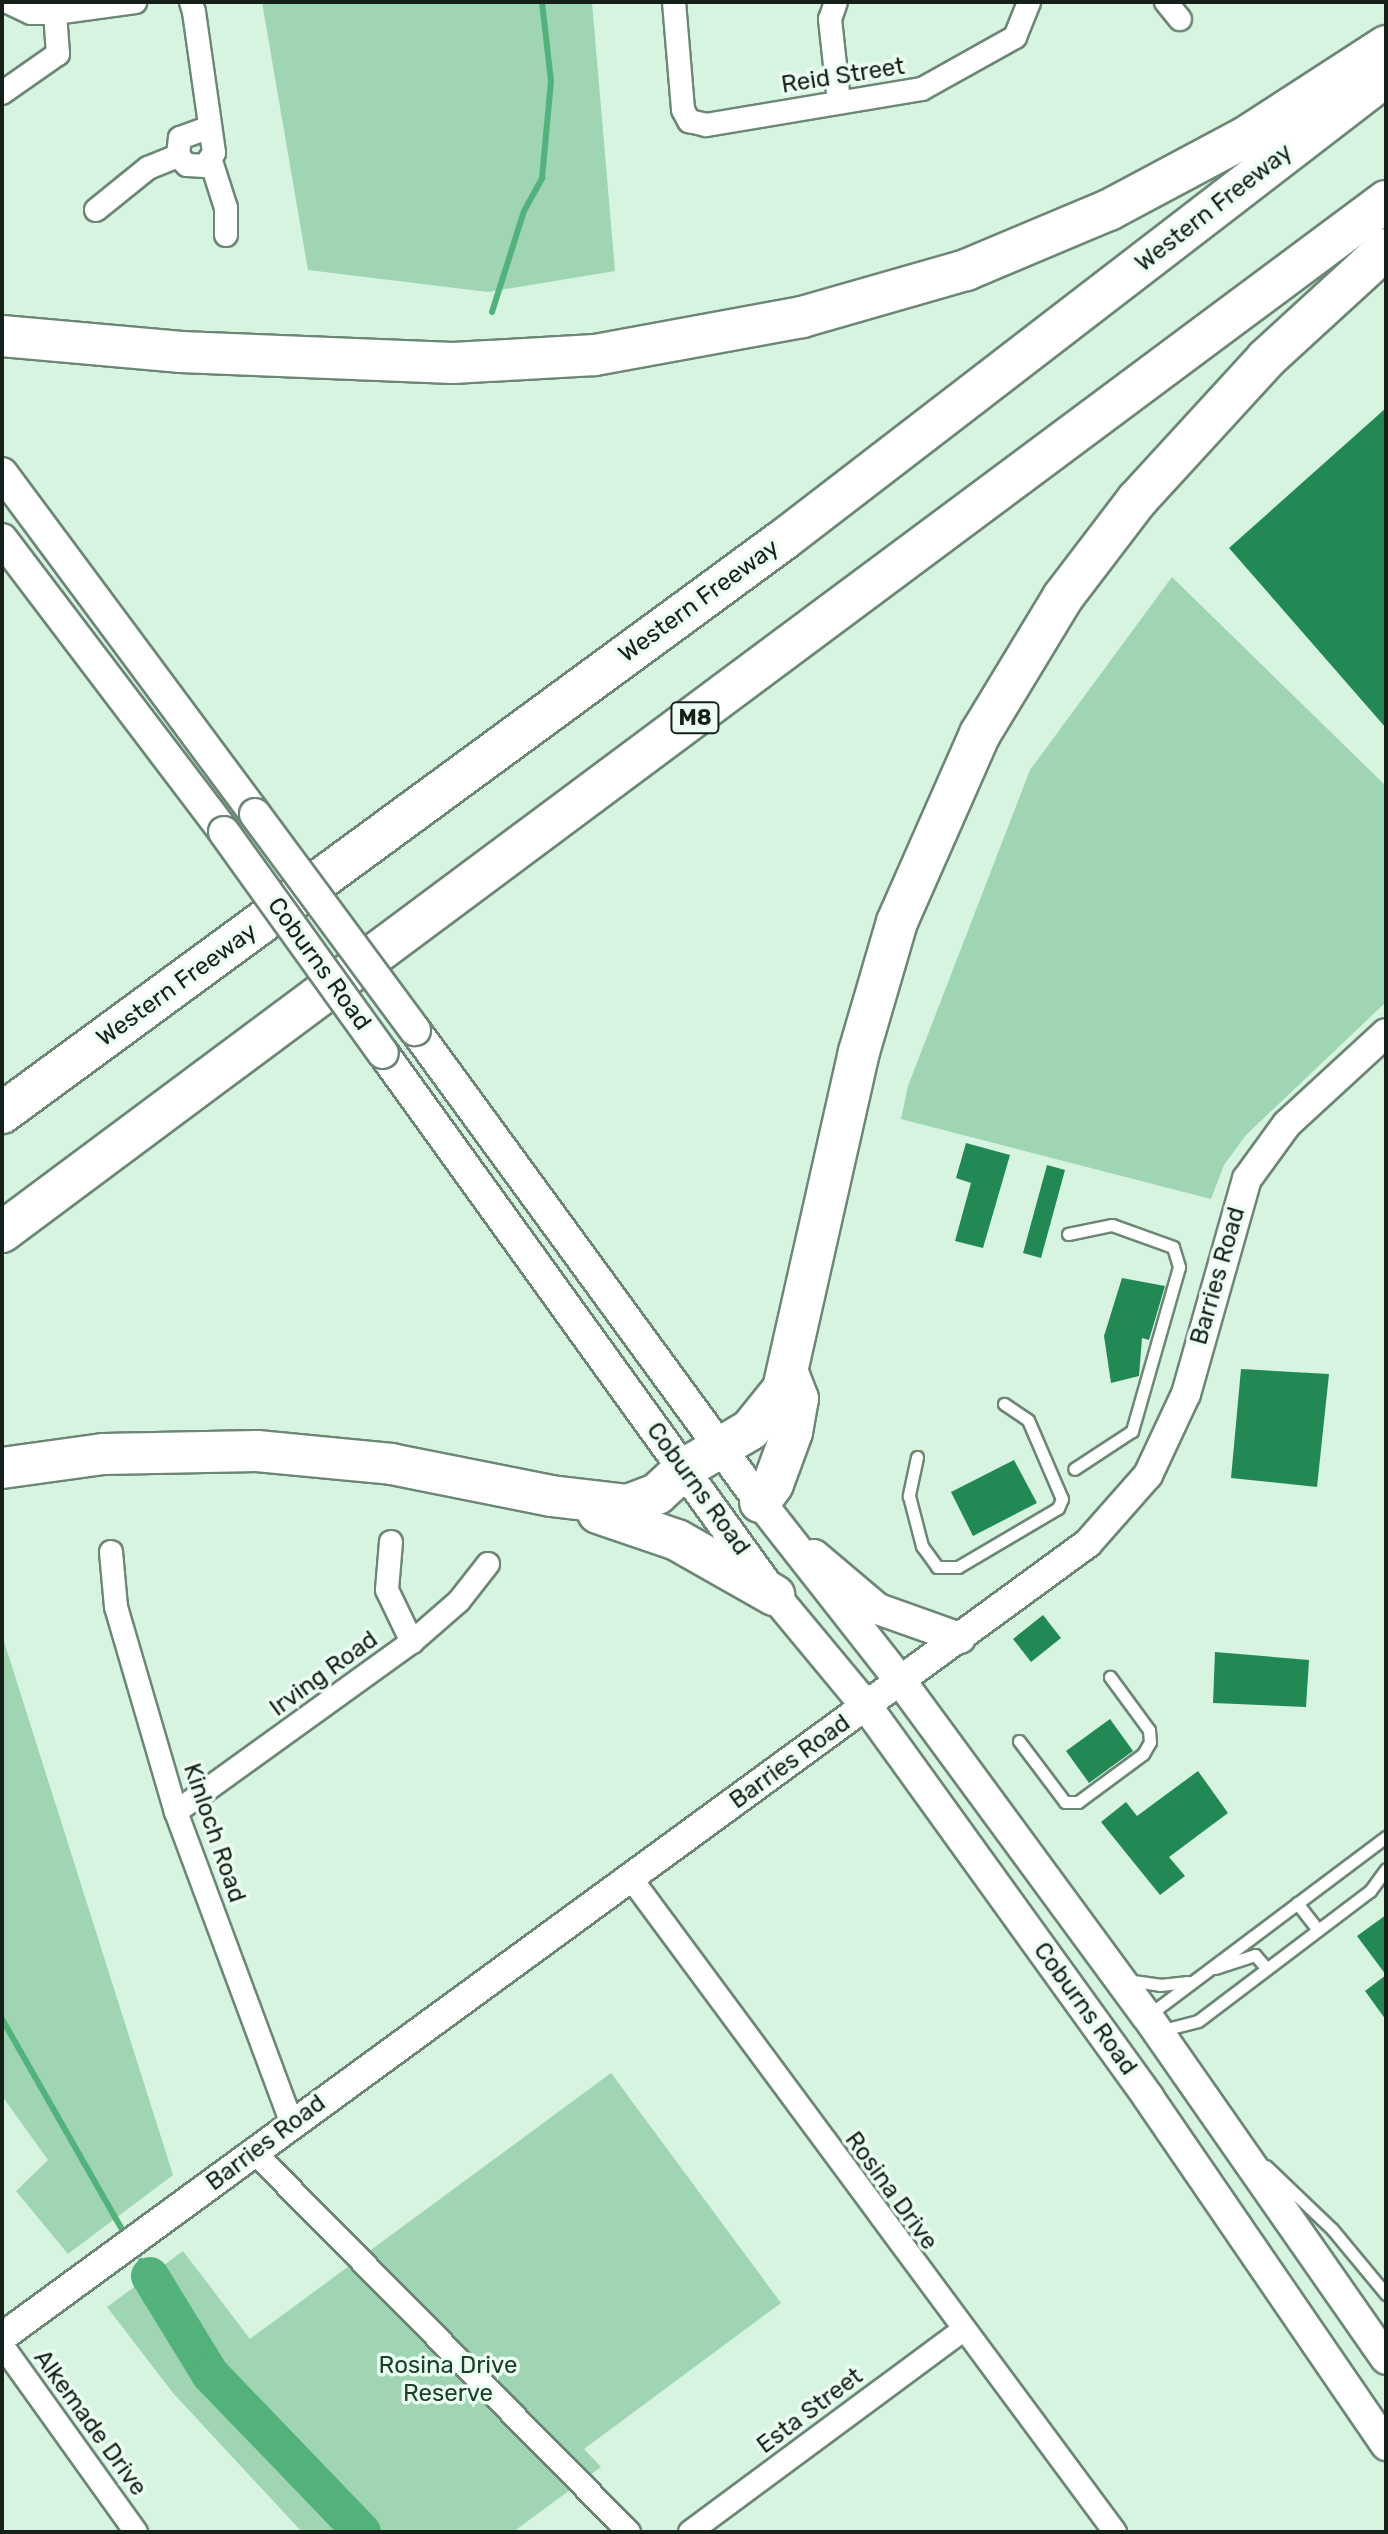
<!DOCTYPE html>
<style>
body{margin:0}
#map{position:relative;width:1388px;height:2534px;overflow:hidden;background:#d7f4e1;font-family:Rubik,sans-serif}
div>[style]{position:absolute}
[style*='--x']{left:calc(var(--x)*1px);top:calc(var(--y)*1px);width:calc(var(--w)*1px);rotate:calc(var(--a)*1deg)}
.green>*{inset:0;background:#9fd5b3}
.stream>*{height:6px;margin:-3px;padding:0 3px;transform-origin:3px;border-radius:3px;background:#53b27c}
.river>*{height:38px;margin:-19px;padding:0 19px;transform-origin:19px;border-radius:19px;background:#53b27c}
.building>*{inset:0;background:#228955}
.roads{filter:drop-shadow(2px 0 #6d8676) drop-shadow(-2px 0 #6d8676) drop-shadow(0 2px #6d8676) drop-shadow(0 -2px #6d8676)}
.service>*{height:11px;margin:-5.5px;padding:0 5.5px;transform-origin:5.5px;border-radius:5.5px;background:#fff}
.minor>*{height:22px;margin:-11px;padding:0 11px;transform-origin:11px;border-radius:11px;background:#fff}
.tertiary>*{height:28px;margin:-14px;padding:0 14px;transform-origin:14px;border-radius:14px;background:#fff}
.secondary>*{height:30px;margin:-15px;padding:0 15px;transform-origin:15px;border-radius:15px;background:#fff}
.motorway>*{height:40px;margin:-20px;padding:0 20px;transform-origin:20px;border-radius:20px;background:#fff}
.bridges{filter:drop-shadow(2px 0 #6d8676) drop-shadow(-2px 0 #6d8676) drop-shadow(0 2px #6d8676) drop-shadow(0 -2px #6d8676)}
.secondary-bridge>*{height:30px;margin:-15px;padding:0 15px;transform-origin:15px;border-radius:15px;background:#fff}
span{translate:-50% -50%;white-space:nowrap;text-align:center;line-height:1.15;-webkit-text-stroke:7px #ecfef2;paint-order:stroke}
.shield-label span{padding:2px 6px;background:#ecfef2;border:2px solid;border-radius:6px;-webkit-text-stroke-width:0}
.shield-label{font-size:22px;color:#152019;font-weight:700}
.street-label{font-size:24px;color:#152019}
.park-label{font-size:24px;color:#19412a}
.frame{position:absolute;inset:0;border:4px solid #152019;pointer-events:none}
</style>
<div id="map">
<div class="green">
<i style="clip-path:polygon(262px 2px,592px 2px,615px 271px,488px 292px,308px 270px)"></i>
<i style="clip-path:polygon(1172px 577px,1386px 786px,1386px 1002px,1246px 1135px,1224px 1165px,1211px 1199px,901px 1119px,908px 1086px,1030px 770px)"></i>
<i style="clip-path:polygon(2px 1635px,173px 2175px,68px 2254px,16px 2191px,48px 2160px,2px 2096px)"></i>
<i style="clip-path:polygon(611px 2073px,781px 2303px,584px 2449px,601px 2467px,513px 2532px,302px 2532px,173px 2393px,107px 2307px,183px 2251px,250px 2339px)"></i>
</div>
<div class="stream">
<i style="--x:492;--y:312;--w:106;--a:-72.4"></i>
<i style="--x:524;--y:211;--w:38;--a:-61"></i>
<i style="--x:542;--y:178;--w:97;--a:-84.7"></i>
<i style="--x:551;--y:81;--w:80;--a:-96.5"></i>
<i style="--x:2;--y:2019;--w:242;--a:60.3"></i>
<i style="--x:141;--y:2261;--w:17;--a:59"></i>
</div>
<div class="river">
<i style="--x:150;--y:2276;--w:115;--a:58.5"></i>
<i style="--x:210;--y:2374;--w:219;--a:46.1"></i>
</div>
<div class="building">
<i style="clip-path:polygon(1386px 408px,1386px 728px,1229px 548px)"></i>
<i style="clip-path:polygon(966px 1143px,1010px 1155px,983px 1248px,955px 1241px,971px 1183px,956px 1178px)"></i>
<i style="clip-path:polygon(1047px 1165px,1065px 1170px,1041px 1258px,1023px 1253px)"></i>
<i style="clip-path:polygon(1122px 1278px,1165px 1286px,1149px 1340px,1142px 1338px,1139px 1376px,1111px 1383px,1104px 1336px)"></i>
<i style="clip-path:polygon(1241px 1369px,1329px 1374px,1317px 1487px,1231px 1478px)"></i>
<i style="clip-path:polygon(1014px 1460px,1037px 1503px,973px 1536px,951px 1492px)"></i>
<i style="clip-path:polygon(1043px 1615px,1061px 1638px,1031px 1662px,1013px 1639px)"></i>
<i style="clip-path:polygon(1215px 1652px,1309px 1660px,1306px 1707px,1213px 1703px)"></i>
<i style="clip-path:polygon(1110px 1719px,1133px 1751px,1089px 1783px,1066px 1751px)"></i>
<i style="clip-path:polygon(1198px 1771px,1228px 1813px,1169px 1857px,1185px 1876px,1160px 1895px,1101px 1822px,1126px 1802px,1137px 1816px)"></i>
<i style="clip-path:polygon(1386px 1915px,1386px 2020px,1365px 1991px,1386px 1975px,1357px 1936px)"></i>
</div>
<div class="roads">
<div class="service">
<i style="--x:1068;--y:1234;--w:45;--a:-11.6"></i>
<i style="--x:1112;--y:1225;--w:65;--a:19.8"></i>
<i style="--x:1173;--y:1247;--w:21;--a:73"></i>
<i style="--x:1179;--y:1267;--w:171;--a:106"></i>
<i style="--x:1132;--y:1431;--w:69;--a:146.8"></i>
<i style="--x:917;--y:1457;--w:40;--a:102"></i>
<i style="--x:909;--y:1496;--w:52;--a:75.4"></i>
<i style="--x:922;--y:1546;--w:26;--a:54"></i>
<i style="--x:937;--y:1567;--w:21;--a:0"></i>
<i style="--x:958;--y:1567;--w:116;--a:-30.5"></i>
<i style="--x:1058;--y:1508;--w:10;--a:-66"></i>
<i style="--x:1062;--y:1499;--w:86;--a:-113.3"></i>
<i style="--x:1028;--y:1420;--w:29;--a:-146"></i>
<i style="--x:1019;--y:1741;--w:76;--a:53"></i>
<i style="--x:1065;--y:1802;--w:13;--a:0"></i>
<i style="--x:1078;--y:1802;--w:81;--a:-36.4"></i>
<i style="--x:1143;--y:1754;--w:14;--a:-60"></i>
<i style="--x:1150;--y:1742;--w:12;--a:-95"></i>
<i style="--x:1149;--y:1730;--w:66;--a:-126.3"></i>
<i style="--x:1297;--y:1903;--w:34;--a:52"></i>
<i style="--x:1215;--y:1968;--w:42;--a:-18"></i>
<i style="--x:1255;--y:1955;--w:18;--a:49"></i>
<i style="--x:1126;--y:1980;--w:34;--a:8"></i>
<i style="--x:1160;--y:1985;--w:28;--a:-6"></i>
<i style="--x:1150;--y:2014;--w:295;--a:-36.9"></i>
<i style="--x:1159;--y:2031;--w:40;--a:-14.4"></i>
<i style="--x:1198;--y:2021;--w:216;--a:-37.1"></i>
<i style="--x:1370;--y:1891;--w:27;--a:-54"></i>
<i style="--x:1266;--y:2166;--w:91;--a:43.7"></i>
<i style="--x:1332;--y:2229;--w:85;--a:50.3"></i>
</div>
<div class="minor">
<i style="--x:8;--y:2;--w:25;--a:26"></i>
<i style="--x:31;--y:13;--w:24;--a:0"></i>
<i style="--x:55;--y:13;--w:81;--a:-7.8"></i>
<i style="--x:191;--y:2;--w:10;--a:73"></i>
<i style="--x:194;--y:12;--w:142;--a:81.9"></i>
<i style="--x:214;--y:153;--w:16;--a:125"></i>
<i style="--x:205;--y:166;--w:18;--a:-177"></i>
<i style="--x:187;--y:165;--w:13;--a:-135"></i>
<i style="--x:178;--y:156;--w:18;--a:-84"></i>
<i style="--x:180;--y:138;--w:32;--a:-20"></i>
<i style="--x:674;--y:2;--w:108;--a:85.2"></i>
<i style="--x:683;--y:110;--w:13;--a:61"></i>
<i style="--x:689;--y:121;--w:17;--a:13"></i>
<i style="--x:706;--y:125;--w:219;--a:-9.5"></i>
<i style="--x:922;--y:89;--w:107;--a:-29.2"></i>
<i style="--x:1015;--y:37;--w:38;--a:-68"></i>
<i style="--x:836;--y:2;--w:18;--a:109"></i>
<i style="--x:830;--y:19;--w:83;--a:83.8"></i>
<i style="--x:1166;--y:2;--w:22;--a:51"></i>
<i style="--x:2;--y:93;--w:68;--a:-34.9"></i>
<i style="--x:58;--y:54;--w:41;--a:-94.2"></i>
<i style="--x:211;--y:161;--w:49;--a:72.3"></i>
<i style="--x:226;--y:208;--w:27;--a:90"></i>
<i style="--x:96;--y:210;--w:67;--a:-38.9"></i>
<i style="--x:148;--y:168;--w:32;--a:-22"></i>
<i style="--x:391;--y:1542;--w:48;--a:94.8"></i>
<i style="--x:387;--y:1590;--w:58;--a:64.3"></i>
<i style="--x:111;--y:1552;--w:55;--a:84.8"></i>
<i style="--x:116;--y:1607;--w:214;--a:73.7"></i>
<i style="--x:176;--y:1812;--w:333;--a:69.6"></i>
<i style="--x:176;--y:1812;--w:291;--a:-35.8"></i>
<i style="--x:412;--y:1642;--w:62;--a:-41.1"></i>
<i style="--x:459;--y:1601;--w:47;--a:-51.9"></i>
<i style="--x:630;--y:1877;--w:815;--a:53.48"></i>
<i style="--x:253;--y:2151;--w:535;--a:45.38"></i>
<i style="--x:2;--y:2345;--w:230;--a:54.4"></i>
<i style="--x:690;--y:2532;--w:338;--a:-36.5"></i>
</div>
<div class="tertiary">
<i style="--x:2;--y:2337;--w:1345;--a:-36.17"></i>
<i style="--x:1088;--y:1543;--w:91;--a:-48.6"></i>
<i style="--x:1148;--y:1475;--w:89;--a:-64.9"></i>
<i style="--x:1186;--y:1394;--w:223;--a:-74.2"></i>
<i style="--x:1247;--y:1179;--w:68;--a:-54"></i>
<i style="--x:1287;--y:1124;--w:134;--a:-42.6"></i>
</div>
<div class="secondary">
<i style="--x:2;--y:473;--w:425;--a:53.4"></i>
<i style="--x:2;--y:539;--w:368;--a:52.8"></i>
<i style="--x:415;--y:1030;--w:585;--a:53.84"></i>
<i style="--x:760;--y:1502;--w:230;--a:51.9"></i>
<i style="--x:902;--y:1683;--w:413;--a:53.7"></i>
<i style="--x:1147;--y:2016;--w:418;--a:55.1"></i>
<i style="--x:383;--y:1053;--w:668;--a:54.19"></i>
<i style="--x:774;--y:1595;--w:146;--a:50.3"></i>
<i style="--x:867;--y:1707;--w:481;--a:54.2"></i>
<i style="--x:1148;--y:2097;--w:422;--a:55.6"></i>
<i style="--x:814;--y:1555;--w:84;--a:40.2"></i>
<i style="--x:878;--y:1609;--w:87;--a:19.5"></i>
</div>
<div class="motorway">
<i style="--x:2;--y:336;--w:180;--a:5.1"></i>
<i style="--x:181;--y:352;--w:272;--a:2.3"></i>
<i style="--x:453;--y:363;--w:142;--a:-3.2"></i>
<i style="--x:595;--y:355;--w:210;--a:-10.4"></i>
<i style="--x:802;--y:317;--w:171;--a:-16"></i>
<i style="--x:966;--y:270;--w:155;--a:-22.8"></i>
<i style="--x:1109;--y:210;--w:155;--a:-28.1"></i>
<i style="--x:1246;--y:137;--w:167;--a:-33"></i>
<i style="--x:2;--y:1113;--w:969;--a:-36.27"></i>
<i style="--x:783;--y:540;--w:761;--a:-37.58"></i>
<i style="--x:2;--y:1232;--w:1726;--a:-36.68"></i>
<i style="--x:2;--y:1468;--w:102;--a:-7.9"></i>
<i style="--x:103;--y:1454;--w:154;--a:-1.1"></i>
<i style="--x:257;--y:1451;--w:135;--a:5.5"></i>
<i style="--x:391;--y:1464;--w:163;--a:11.3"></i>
<i style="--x:551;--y:1496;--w:78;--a:6.7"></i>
<i style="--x:628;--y:1505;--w:31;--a:-21"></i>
<i style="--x:657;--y:1494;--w:37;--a:-43"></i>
<i style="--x:684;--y:1469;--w:77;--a:-30.6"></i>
<i style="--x:750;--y:1430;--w:53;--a:-51.2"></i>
<i style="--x:783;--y:1389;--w:345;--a:-77.3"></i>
<i style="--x:859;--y:1052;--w:135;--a:-73.7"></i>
<i style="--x:897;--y:922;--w:206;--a:-66.2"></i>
<i style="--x:980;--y:734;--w:160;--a:-58.8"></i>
<i style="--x:1063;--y:597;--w:122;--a:-52.7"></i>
<i style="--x:1137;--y:500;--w:191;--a:-47.5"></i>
<i style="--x:1266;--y:359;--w:163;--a:-42.5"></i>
<i style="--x:760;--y:1502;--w:22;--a:-54"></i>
<i style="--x:773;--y:1484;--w:55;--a:-69.9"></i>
<i style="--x:792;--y:1432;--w:34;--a:-80"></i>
<i style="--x:798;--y:1399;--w:26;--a:-111"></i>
<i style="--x:598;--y:1513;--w:83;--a:18.9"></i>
<i style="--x:677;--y:1540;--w:112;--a:29.6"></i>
</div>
</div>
<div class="bridges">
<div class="secondary-bridge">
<i style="--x:255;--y:814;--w:269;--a:53.5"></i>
<i style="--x:224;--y:832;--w:272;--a:54.3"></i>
</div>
</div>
<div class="shield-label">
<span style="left:695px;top:718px">M8</span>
</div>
<div class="street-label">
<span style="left:843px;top:76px;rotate:-9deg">Reid Street</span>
<span style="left:1214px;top:208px;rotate:-38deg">Western Freeway</span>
<span style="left:699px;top:601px;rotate:-36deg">Western Freeway</span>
<span style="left:319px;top:964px;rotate:54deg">Coburns Road</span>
<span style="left:177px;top:985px;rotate:-36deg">Western Freeway</span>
<span style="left:1218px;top:1276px;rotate:-74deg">Barries Road</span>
<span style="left:698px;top:1489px;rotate:54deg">Coburns Road</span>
<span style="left:324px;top:1674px;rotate:-36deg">Irving Road</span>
<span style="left:790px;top:1762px;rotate:-36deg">Barries Road</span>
<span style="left:214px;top:1833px;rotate:71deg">Kinloch Road</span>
<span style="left:1085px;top:2009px;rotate:54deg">Coburns Road</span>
<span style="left:266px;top:2143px;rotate:-37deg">Barries Road</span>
<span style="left:891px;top:2191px;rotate:54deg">Rosina Drive</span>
<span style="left:810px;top:2411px;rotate:-37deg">Esta Street</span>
<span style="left:90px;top:2423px;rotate:54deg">Alkemade Drive</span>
</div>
<div class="park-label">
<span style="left:448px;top:2380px">Rosina Drive<br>Reserve</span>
</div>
<div class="frame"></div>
</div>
